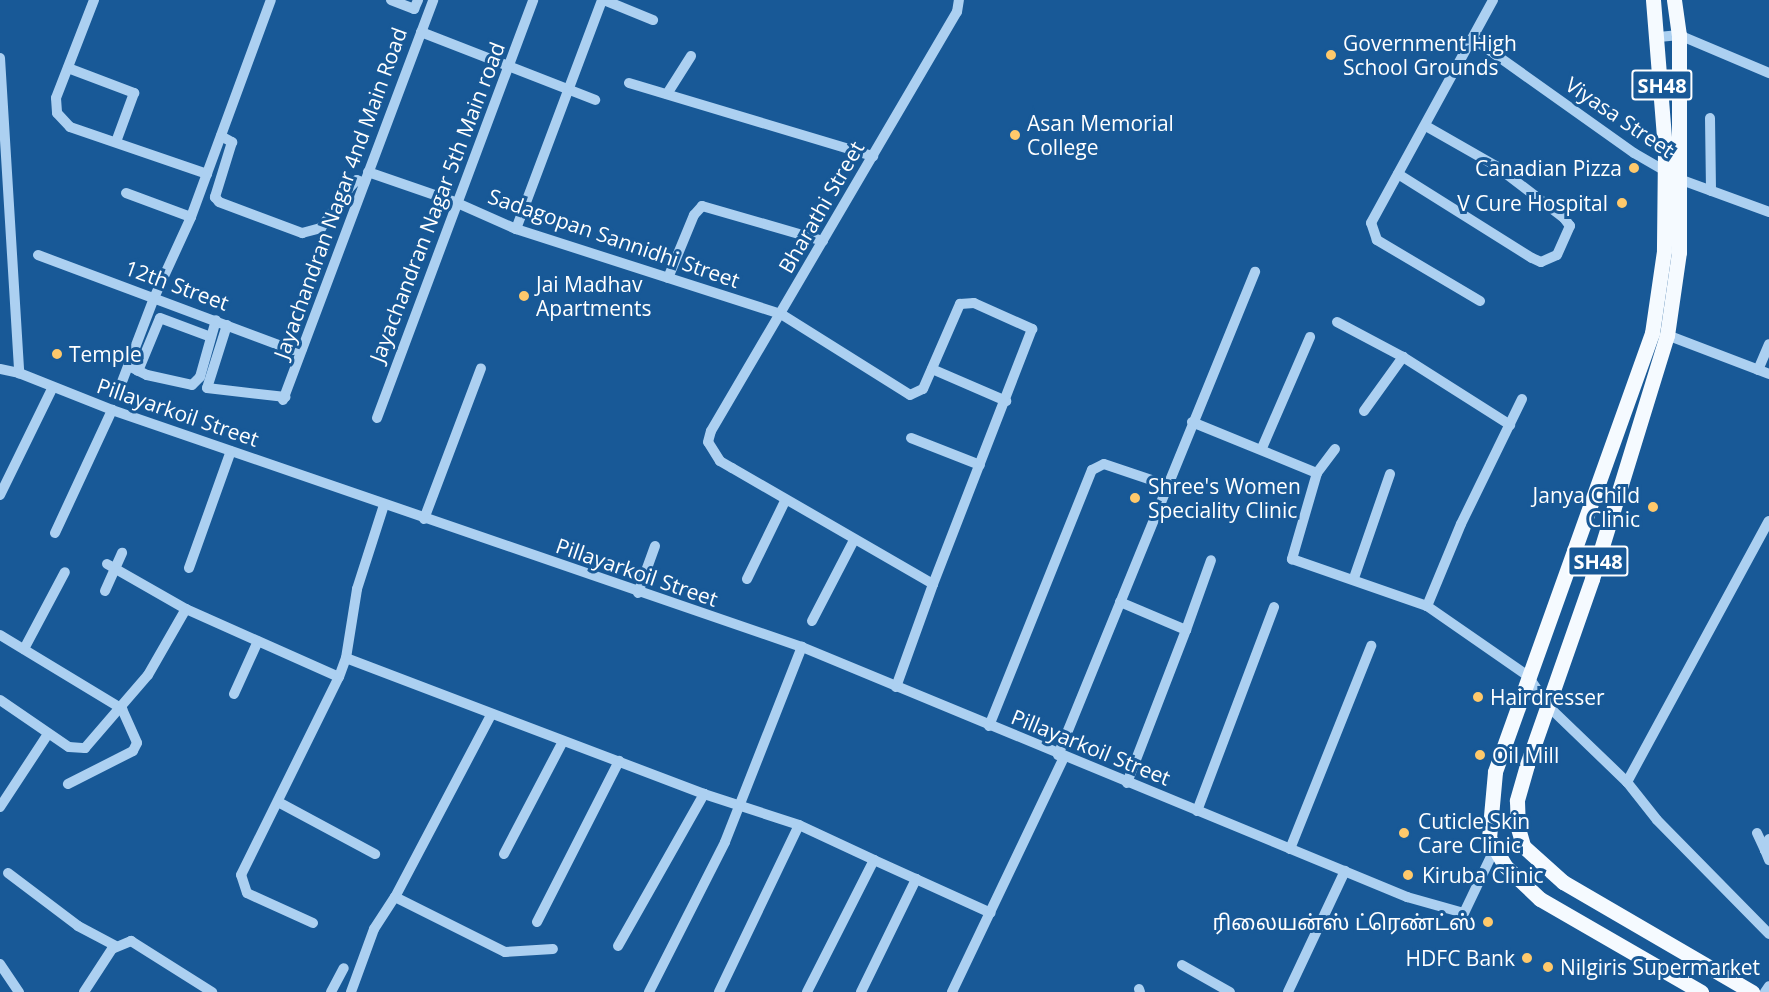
<!DOCTYPE html>
<meta charset="utf-8">
<style>
body{margin:0}
#map{position:relative;width:1769px;height:992px;overflow:hidden;background:#185997;font-family:"Open Sans","Noto Sans Tamil",sans-serif}
div>[style]{position:absolute}
[style*='--x']{left:calc(var(--x)*1px);top:calc(var(--y)*1px);width:calc(var(--w)*1px);rotate:calc(var(--a)*1deg)}
.minor>*{height:10px;margin:-5px;padding:0 5px;transform-origin:5px;border-radius:5px;background:#acd0f1}
.major>*{height:15px;margin:-7.5px;padding:0 7.5px;transform-origin:7.5px;border-radius:7.5px;background:#f5faff}
.dots>*{width:16px;height:16px;translate:-50% -50%;box-sizing:border-box;border:3px solid #185997;border-radius:50%}
span{translate:-50% -50%;white-space:nowrap;text-align:center;line-height:1.15;-webkit-text-stroke:6px #185997;paint-order:stroke}
.shield-label span{padding:2px 4px;background:#185997;border:2px solid;border-radius:4px;-webkit-text-stroke-width:0}
.shield-label{font-size:20px;color:#fff;font-weight:700}
.poi-label{font-size:21px;color:#fff}
.left{translate:0 -50%;text-align:left}
.right{translate:-100% -50%;text-align:right}
.street-label{font-size:21px;color:#fff}
</style>
<div id="map">
<div class="minor">
<i style="--x:94;--y:0;--w:105;--a:111.2"></i>
<i style="--x:56;--y:98;--w:15;--a:86"></i>
<i style="--x:57;--y:113;--w:19;--a:47"></i>
<i style="--x:70;--y:127;--w:145;--a:18.9"></i>
<i style="--x:391;--y:0;--w:25;--a:21"></i>
<i style="--x:414;--y:9;--w:10;--a:-66"></i>
<i style="--x:604;--y:0;--w:53;--a:22.2"></i>
<i style="--x:421;--y:32;--w:187;--a:21.3"></i>
<i style="--x:1659;--y:37;--w:20;--a:-6"></i>
<i style="--x:1679;--y:35;--w:98;--a:22.9"></i>
<i style="--x:1475;--y:40;--w:195;--a:35.4"></i>
<i style="--x:1634;--y:153;--w:52;--a:30"></i>
<i style="--x:1679;--y:179;--w:96;--a:20.1"></i>
<i style="--x:0;--y:58;--w:316;--a:86.5"></i>
<i style="--x:19;--y:373;--w:100;--a:21.7"></i>
<i style="--x:112;--y:410;--w:730;--a:18.96"></i>
<i style="--x:802;--y:647;--w:655;--a:22.45"></i>
<i style="--x:1407;--y:897;--w:59;--a:15.7"></i>
<i style="--x:1464;--y:913;--w:70;--a:-64.5"></i>
<i style="--x:68;--y:68;--w:71;--a:20.7"></i>
<i style="--x:134;--y:93;--w:52;--a:110.2"></i>
<i style="--x:629;--y:83;--w:255;--a:16.7"></i>
<i style="--x:667;--y:94;--w:45;--a:-57.7"></i>
<i style="--x:1710;--y:118;--w:73;--a:89.2"></i>
<i style="--x:221;--y:136;--w:13;--a:29"></i>
<i style="--x:232;--y:142;--w:58;--a:107.2"></i>
<i style="--x:215;--y:197;--w:6;--a:51"></i>
<i style="--x:219;--y:202;--w:89;--a:20.5"></i>
<i style="--x:302;--y:233;--w:20;--a:-15"></i>
<i style="--x:321;--y:228;--w:52;--a:-54.5"></i>
<i style="--x:351;--y:186;--w:8;--a:-45"></i>
<i style="--x:357;--y:180;--w:8;--a:23"></i>
<i style="--x:368;--y:172;--w:92;--a:19"></i>
<i style="--x:455;--y:202;--w:67;--a:23.9"></i>
<i style="--x:516;--y:229;--w:278;--a:17.8"></i>
<i style="--x:781;--y:314;--w:152;--a:32.1"></i>
<i style="--x:910;--y:395;--w:14;--a:-25"></i>
<i style="--x:923;--y:389;--w:93;--a:-66.5"></i>
<i style="--x:960;--y:304;--w:14;--a:-4"></i>
<i style="--x:974;--y:303;--w:64;--a:24.1"></i>
<i style="--x:1032;--y:329;--w:274;--a:111.2"></i>
<i style="--x:1398;--y:174;--w:158;--a:32.1"></i>
<i style="--x:1532;--y:258;--w:10;--a:24"></i>
<i style="--x:1541;--y:262;--w:17;--a:-24"></i>
<i style="--x:1557;--y:255;--w:32;--a:-66"></i>
<i style="--x:1570;--y:226;--w:10;--a:-127"></i>
<i style="--x:1564;--y:218;--w:86;--a:-142.6"></i>
<i style="--x:1496;--y:166;--w:81;--a:-150.3"></i>
<i style="--x:126;--y:193;--w:69;--a:20.3"></i>
<i style="--x:516;--y:229;--w:245;--a:-69.4"></i>
<i style="--x:38;--y:255;--w:271;--a:20.5"></i>
<i style="--x:292;--y:350;--w:10;--a:-6"></i>
<i style="--x:668;--y:278;--w:68;--a:-67.6"></i>
<i style="--x:694;--y:215;--w:12;--a:-48"></i>
<i style="--x:702;--y:206;--w:126;--a:16.1"></i>
<i style="--x:1480;--y:301;--w:120;--a:-149.4"></i>
<i style="--x:1377;--y:240;--w:18;--a:-109"></i>
<i style="--x:1371;--y:223;--w:254;--a:-61.3"></i>
<i style="--x:1337;--y:322;--w:75;--a:27.9"></i>
<i style="--x:1403;--y:357;--w:127;--a:32.4"></i>
<i style="--x:227;--y:325;--w:66;--a:107.6"></i>
<i style="--x:207;--y:388;--w:79;--a:6.6"></i>
<i style="--x:1667;--y:335;--w:109;--a:20.9"></i>
<i style="--x:129;--y:366;--w:20;--a:27"></i>
<i style="--x:147;--y:375;--w:46;--a:12.5"></i>
<i style="--x:192;--y:385;--w:11;--a:-45"></i>
<i style="--x:200;--y:377;--w:59;--a:-74.3"></i>
<i style="--x:0;--y:369;--w:19;--a:12"></i>
<i style="--x:932;--y:369;--w:81;--a:23.4"></i>
<i style="--x:1758;--y:370;--w:28;--a:-67"></i>
<i style="--x:138;--y:371;--w:57;--a:-67.5"></i>
<i style="--x:160;--y:318;--w:54;--a:20.4"></i>
<i style="--x:120;--y:387;--w:95;--a:-69.1"></i>
<i style="--x:154;--y:298;--w:89;--a:-65.4"></i>
<i style="--x:191;--y:217;--w:231;--a:-69.8"></i>
<i style="--x:1522;--y:399;--w:139;--a:116"></i>
<i style="--x:1461;--y:524;--w:89;--a:112.5"></i>
<i style="--x:1427;--y:606;--w:123;--a:34.7"></i>
<i style="--x:1528;--y:676;--w:36;--a:56"></i>
<i style="--x:1548;--y:706;--w:110;--a:43.9"></i>
<i style="--x:1627;--y:782;--w:48;--a:51.7"></i>
<i style="--x:1657;--y:820;--w:160;--a:45.5"></i>
<i style="--x:283;--y:400;--w:427;--a:-69.4"></i>
<i style="--x:1364;--y:411;--w:67;--a:-54.2"></i>
<i style="--x:377;--y:418;--w:446;--a:-69.5"></i>
<i style="--x:1192;--y:422;--w:135;--a:22.2"></i>
<i style="--x:911;--y:438;--w:74;--a:21.4"></i>
<i style="--x:1262;--y:448;--w:121;--a:-66.6"></i>
<i style="--x:1335;--y:449;--w:30;--a:127"></i>
<i style="--x:1317;--y:473;--w:90;--a:106.2"></i>
<i style="--x:1292;--y:559;--w:143;--a:19.2"></i>
<i style="--x:0;--y:495;--w:118;--a:-63.9"></i>
<i style="--x:424;--y:519;--w:161;--a:-69.3"></i>
<i style="--x:55;--y:533;--w:136;--a:-65.1"></i>
<i style="--x:107;--y:564;--w:91;--a:29.7"></i>
<i style="--x:189;--y:568;--w:124;--a:-70.3"></i>
<i style="--x:1354;--y:578;--w:110;--a:-70.9"></i>
<i style="--x:747;--y:579;--w:87;--a:-64"></i>
<i style="--x:105;--y:591;--w:42;--a:-65.9"></i>
<i style="--x:638;--y:593;--w:50;--a:-70.1"></i>
<i style="--x:1120;--y:602;--w:72;--a:23"></i>
<i style="--x:1186;--y:630;--w:164;--a:111.1"></i>
<i style="--x:812;--y:621;--w:91;--a:-62.6"></i>
<i style="--x:1186;--y:630;--w:74;--a:-70.3"></i>
<i style="--x:0;--y:635;--w:143;--a:31.2"></i>
<i style="--x:122;--y:709;--w:37;--a:66"></i>
<i style="--x:137;--y:743;--w:9;--a:117"></i>
<i style="--x:133;--y:751;--w:73;--a:153.1"></i>
<i style="--x:24;--y:649;--w:87;--a:-62"></i>
<i style="--x:346;--y:658;--w:383;--a:20.8"></i>
<i style="--x:704;--y:794;--w:100;--a:18.1"></i>
<i style="--x:799;--y:825;--w:83;--a:25"></i>
<i style="--x:896;--y:687;--w:109;--a:-70.2"></i>
<i style="--x:933;--y:584;--w:232;--a:-150"></i>
<i style="--x:732;--y:468;--w:14;--a:-150"></i>
<i style="--x:720;--y:461;--w:22;--a:-122"></i>
<i style="--x:708;--y:442;--w:11;--a:-75"></i>
<i style="--x:711;--y:431;--w:486;--a:-59.6"></i>
<i style="--x:957;--y:12;--w:12;--a:-81"></i>
<i style="--x:234;--y:694;--w:58;--a:-65.6"></i>
<i style="--x:0;--y:700;--w:83;--a:34.3"></i>
<i style="--x:69;--y:747;--w:16;--a:4"></i>
<i style="--x:85;--y:748;--w:96;--a:-49.2"></i>
<i style="--x:148;--y:675;--w:76;--a:-60.1"></i>
<i style="--x:186;--y:609;--w:167;--a:24"></i>
<i style="--x:491;--y:715;--w:206;--a:117.8"></i>
<i style="--x:395;--y:897;--w:123;--a:26.6"></i>
<i style="--x:505;--y:952;--w:48;--a:-3.6"></i>
<i style="--x:989;--y:726;--w:276;--a:-68.1"></i>
<i style="--x:1092;--y:470;--w:13;--a:-27"></i>
<i style="--x:1104;--y:464;--w:65;--a:18.7"></i>
<i style="--x:1058;--y:755;--w:522;--a:-67.81"></i>
<i style="--x:1627;--y:782;--w:297;--a:-61.5"></i>
<i style="--x:280;--y:803;--w:108;--a:28.2"></i>
<i style="--x:0;--y:807;--w:87;--a:-56.7"></i>
<i style="--x:1197;--y:811;--w:218;--a:-69.3"></i>
<i style="--x:1757;--y:833;--w:19;--a:65"></i>
<i style="--x:1769;--y:839;--w:12;--a:110"></i>
<i style="--x:1765;--y:850;--w:11;--a:68"></i>
<i style="--x:1290;--y:849;--w:219;--a:-68.2"></i>
<i style="--x:504;--y:854;--w:127;--a:-62.4"></i>
<i style="--x:8;--y:873;--w:88;--a:37.1"></i>
<i style="--x:78;--y:926;--w:43;--a:27.8"></i>
<i style="--x:537;--y:922;--w:181;--a:-63"></i>
<i style="--x:313;--y:923;--w:72;--a:-155.6"></i>
<i style="--x:247;--y:893;--w:19;--a:-108"></i>
<i style="--x:241;--y:875;--w:221;--a:-63.7"></i>
<i style="--x:339;--y:677;--w:20;--a:-70"></i>
<i style="--x:346;--y:658;--w:70;--a:-80.9"></i>
<i style="--x:357;--y:589;--w:88;--a:-72.2"></i>
<i style="--x:618;--y:946;--w:175;--a:-60.5"></i>
<i style="--x:0;--y:964;--w:34;--a:56"></i>
<i style="--x:1182;--y:965;--w:55;--a:29.4"></i>
<i style="--x:1139;--y:989;--w:3;--a:72"></i>
<i style="--x:84;--y:992;--w:51;--a:-56.9"></i>
<i style="--x:112;--y:949;--w:21;--a:-23"></i>
<i style="--x:131;--y:941;--w:96;--a:32.2"></i>
<i style="--x:331;--y:992;--w:27;--a:-62"></i>
<i style="--x:351;--y:992;--w:67;--a:-69.9"></i>
<i style="--x:374;--y:929;--w:38;--a:-57"></i>
<i style="--x:649;--y:992;--w:168;--a:-63.1"></i>
<i style="--x:725;--y:842;--w:210;--a:-68.5"></i>
<i style="--x:719;--y:992;--w:185;--a:-64.4"></i>
<i style="--x:807;--y:992;--w:148;--a:-63.1"></i>
<i style="--x:874;--y:860;--w:128;--a:24.4"></i>
<i style="--x:861;--y:992;--w:126;--a:-64"></i>
<i style="--x:952;--y:992;--w:260;--a:-64.5"></i>
<i style="--x:1288;--y:992;--w:134;--a:-64.8"></i>
<i style="--x:1765;--y:992;--w:7;--a:-56"></i>
</div>
<div class="major">
<i style="--x:1653;--y:0;--w:150;--a:85.4"></i>
<i style="--x:1665;--y:150;--w:101;--a:90.6"></i>
<i style="--x:1664;--y:251;--w:83;--a:98.3"></i>
<i style="--x:1652;--y:333;--w:466;--a:109.7"></i>
<i style="--x:1495;--y:772;--w:66;--a:95.2"></i>
<i style="--x:1489;--y:838;--w:32;--a:60"></i>
<i style="--x:1505;--y:866;--w:48;--a:43.3"></i>
<i style="--x:1540;--y:899;--w:186;--a:30"></i>
<i style="--x:1674;--y:0;--w:35;--a:82"></i>
<i style="--x:1679;--y:35;--w:217;--a:90"></i>
<i style="--x:1679;--y:252;--w:84;--a:98.2"></i>
<i style="--x:1667;--y:335;--w:255;--a:107.1"></i>
<i style="--x:1592;--y:579;--w:197;--a:109.3"></i>
<i style="--x:1527;--y:765;--w:37;--a:106"></i>
<i style="--x:1517;--y:801;--w:27;--a:88"></i>
<i style="--x:1518;--y:828;--w:19;--a:74"></i>
<i style="--x:1523;--y:846;--w:54;--a:42"></i>
<i style="--x:1563;--y:882;--w:219;--a:30.2"></i>
</div>
<div class="dots">
<i style="left:1331px;top:55px;background:#ffc96b"></i>
<i style="left:1015px;top:135px;background:#ffc96b"></i>
<i style="left:1634px;top:168px;background:#ffc96b"></i>
<i style="left:1622px;top:203px;background:#ffc96b"></i>
<i style="left:524px;top:296px;background:#ffc96b"></i>
<i style="left:57px;top:354px;background:#ffc96b"></i>
<i style="left:1135px;top:498px;background:#ffc96b"></i>
<i style="left:1653px;top:507px;background:#ffc96b"></i>
<i style="left:1478px;top:697px;background:#ffc96b"></i>
<i style="left:1480px;top:755px;background:#ffc96b"></i>
<i style="left:1404px;top:833px;background:#ffc96b"></i>
<i style="left:1408px;top:875px;background:#ffc96b"></i>
<i style="left:1488px;top:922px;background:#ffc96b"></i>
<i style="left:1527px;top:958px;background:#ffc96b"></i>
<i style="left:1548px;top:967px;background:#ffc96b"></i>
</div>
<div class="shield-label">
<span style="left:1662px;top:85px">SH48</span>
<span style="left:1598px;top:561px">SH48</span>
</div>
<div class="poi-label">
<span class="left" style="left:1343px;top:55px">Government High<br>School Grounds</span>
<span class="left" style="left:1027px;top:135px">Asan Memorial<br>College</span>
<span class="right" style="left:1622px;top:168px">Canadian Pizza</span>
<span class="right" style="left:1608px;top:203px">V Cure Hospital</span>
<span class="left" style="left:536px;top:296px">Jai Madhav<br>Apartments</span>
<span class="left" style="left:69px;top:354px">Temple</span>
<span class="left" style="left:1148px;top:498px">Shree's Women<br>Speciality Clinic</span>
<span class="right" style="left:1640px;top:507px">Janya Child<br>Clinic</span>
<span class="left" style="left:1490px;top:697px">Hairdresser</span>
<span class="left" style="left:1492px;top:755px">Oil Mill</span>
<span class="left" style="left:1418px;top:833px">Cuticle Skin<br>Care Clinic</span>
<span class="left" style="left:1422px;top:875px">Kiruba Clinic</span>
<span class="right" style="left:1476px;top:922px">ரிலையன்ஸ் ட்ரெண்ட்ஸ்</span>
<span class="right" style="left:1515px;top:958px">HDFC Bank</span>
<span class="left" style="left:1560px;top:967px">Nilgiris Supermarket</span>
</div>
<div class="street-label">
<span style="left:1620px;top:117px;rotate:34deg">Viyasa Street</span>
<span style="left:340px;top:193px;rotate:-70deg">Jayachandran Nagar 4nd Main Road</span>
<span style="left:437px;top:202px;rotate:-69deg">Jayachandran Nagar 5th Main road</span>
<span style="left:821px;top:207px;rotate:-60deg">Bharathi Street</span>
<span style="left:614px;top:238px;rotate:19deg">Sadagopan Sannidhi Street</span>
<span style="left:177px;top:285px;rotate:20deg">12th Street</span>
<span style="left:178px;top:412px;rotate:19deg">Pillayarkoil Street</span>
<span style="left:637px;top:572px;rotate:19deg">Pillayarkoil Street</span>
<span style="left:1091px;top:747px;rotate:22deg">Pillayarkoil Street</span>
</div>
</div>
